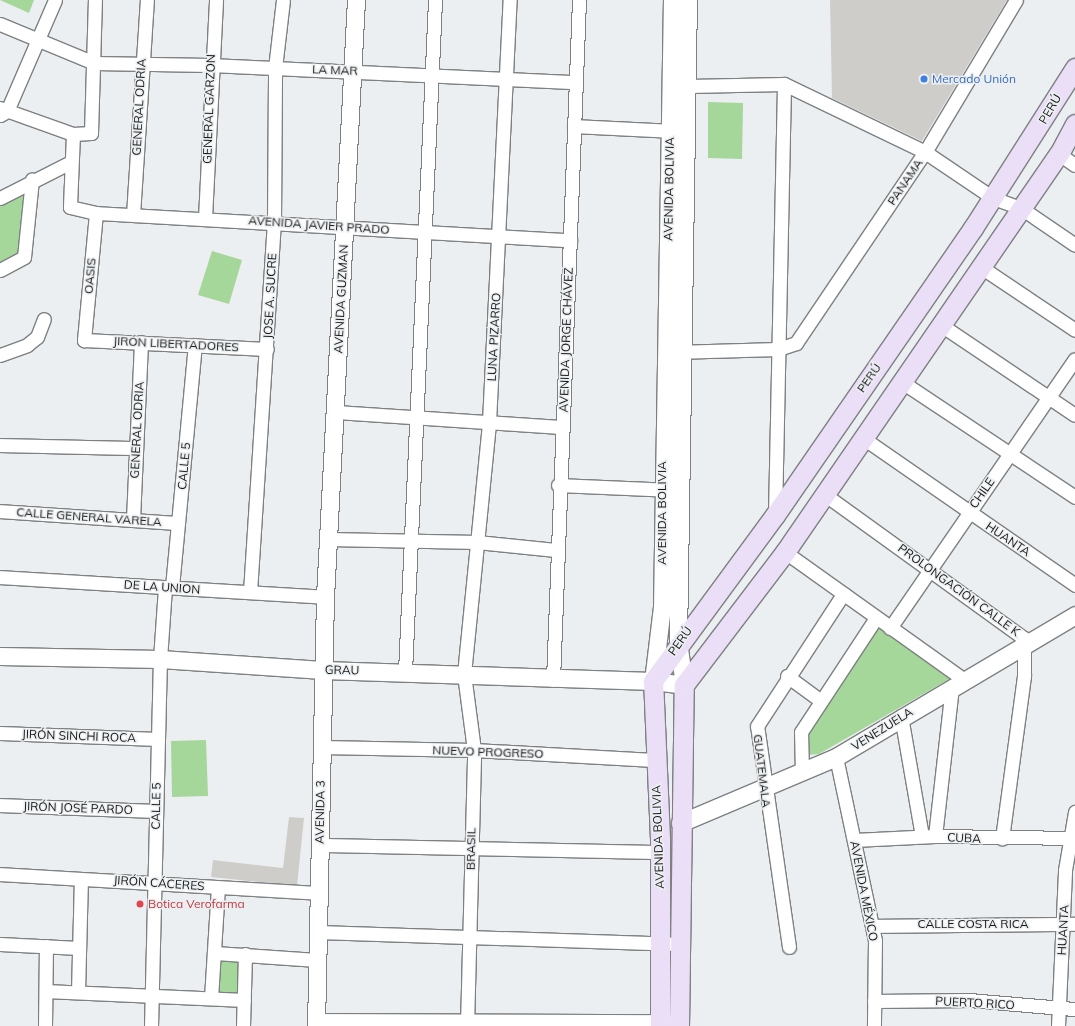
<!DOCTYPE html>
<meta charset="utf-8">
<style>
body{margin:0}
#map{position:relative;width:1075px;height:1026px;overflow:hidden;background:#eceff1;font-family:Mulish,sans-serif}
div>[style]{position:absolute}
[style*='--x']{left:calc(var(--x)*1px);top:calc(var(--y)*1px);width:calc(var(--w)*1px);rotate:calc(var(--a)*1deg)}
.green>*{inset:0;background:#a5d69a}
.building>*{inset:0;background:#cfcdca}
.roads{filter:drop-shadow(1px 0 #7e8082) drop-shadow(-1px 0 #7e8082) drop-shadow(0 1px #7e8082) drop-shadow(0 -1px #7e8082)}
.minor>*{height:13px;margin:-6.5px;padding:0 6.5px;transform-origin:6.5px;border-radius:6.5px;background:#fff}
.tertiary>*{height:17px;margin:-8.5px;padding:0 8.5px;transform-origin:8.5px;border-radius:8.5px;background:#fff}
.secondary>*{height:19px;margin:-9.5px;padding:0 9.5px;transform-origin:9.5px;border-radius:9.5px;background:#ebdff8}
.dots>*{width:11px;height:11px;translate:-50% -50%;box-sizing:border-box;border:2px solid #eceff1;border-radius:50%}
span{translate:-50% -50%;white-space:nowrap;text-align:center;line-height:1.15;-webkit-text-stroke:3px #eceff1;paint-order:stroke}
.street-label{font-size:12px;color:#161718}
.shop-label{font-size:12px;color:#366cbe}
.left{translate:0 -50%;text-align:left}
.health-label{font-size:12px;color:#be3a42}
</style>
<div id="map">
<div class="green">
<i style="clip-path:polygon(0 0,34px 0,29px 13px)"></i>
<i style="clip-path:polygon(708px 102px,743px 103px,742px 159px,708px 158px)"></i>
<i style="clip-path:polygon(25px 191px,21px 253px,0 266px,0 203px)"></i>
<i style="clip-path:polygon(212px 251px,242px 260px,229px 304px,198px 295px)"></i>
<i style="clip-path:polygon(879px 625px,951px 678px,819px 754px,807px 755px,803px 731px)"></i>
<i style="clip-path:polygon(206px 740px,208px 796px,172px 797px,171px 741px)"></i>
<i style="clip-path:polygon(217px 954px,241px 955px,239px 993px,215px 992px)"></i>
</div>
<div class="building">
<i style="clip-path:polygon(830px 0,1007px 0,922px 141px,832px 98px)"></i>
<i style="clip-path:polygon(289px 817px,304px 818px,297px 886px,211px 877px,213px 860px,283px 868px)"></i>
</div>
<div class="roads">
<div class="minor">
<i style="--x:0;--y:24;--w:102;--a:22.5"></i>
<i style="--x:94;--y:63;--w:116;--a:1"></i>
<i style="--x:210;--y:65;--w:366;--a:2.7"></i>
<i style="--x:687;--y:86;--w:97;--a:-1.2"></i>
<i style="--x:784;--y:84;--w:157;--a:25.7"></i>
<i style="--x:925;--y:152;--w:82;--a:34.1"></i>
<i style="--x:993;--y:198;--w:30;--a:20"></i>
<i style="--x:1021;--y:208;--w:65;--a:34.4"></i>
<i style="--x:0;--y:108;--w:77;--a:19.6"></i>
<i style="--x:73;--y:134;--w:18;--a:-3"></i>
<i style="--x:91;--y:133;--w:133;--a:-88.3"></i>
<i style="--x:0;--y:115;--w:8;--a:-30"></i>
<i style="--x:7;--y:111;--w:121;--a:-66.6"></i>
<i style="--x:574;--y:126;--w:104;--a:2.8"></i>
<i style="--x:73;--y:134;--w:73;--a:92.4"></i>
<i style="--x:70;--y:207;--w:27;--a:13"></i>
<i style="--x:96;--y:213;--w:475;--a:3.3"></i>
<i style="--x:1059;--y:154;--w:19;--a:35"></i>
<i style="--x:0;--y:198;--w:80;--a:-26.9"></i>
<i style="--x:96;--y:213;--w:128;--a:95.4"></i>
<i style="--x:84;--y:340;--w:183;--a:2.8"></i>
<i style="--x:133;--y:215;--w:215;--a:-86.3"></i>
<i style="--x:205;--y:218;--w:218;--a:-87.1"></i>
<i style="--x:981;--y:267;--w:113;--a:33.8"></i>
<i style="--x:0;--y:270;--w:27;--a:-28"></i>
<i style="--x:24;--y:257;--w:78;--a:-84.1"></i>
<i style="--x:941;--y:325;--w:161;--a:33.9"></i>
<i style="--x:674;--y:352;--w:104;--a:-1.7"></i>
<i style="--x:778;--y:349;--w:19;--a:-18"></i>
<i style="--x:796;--y:343;--w:230;--a:-56"></i>
<i style="--x:925;--y:152;--w:177;--a:-59.1"></i>
<i style="--x:0;--y:355;--w:29;--a:-20"></i>
<i style="--x:27;--y:345;--w:13;--a:-39"></i>
<i style="--x:37;--y:337;--w:19;--a:-69"></i>
<i style="--x:902;--y:382;--w:208;--a:33.6"></i>
<i style="--x:335;--y:412;--w:227;--a:3.8"></i>
<i style="--x:863;--y:438;--w:258;--a:34.7"></i>
<i style="--x:0;--y:445;--w:136;--a:1.3"></i>
<i style="--x:558;--y:485;--w:114;--a:2.5"></i>
<i style="--x:824;--y:494;--w:246;--a:35.8"></i>
<i style="--x:1024;--y:638;--w:38;--a:90"></i>
<i style="--x:1024;--y:676;--w:164;--a:97.7"></i>
<i style="--x:0;--y:511;--w:178;--a:3.9"></i>
<i style="--x:775;--y:515;--w:431;--a:-88.8"></i>
<i style="--x:133;--y:519;--w:177;--a:-87.4"></i>
<i style="--x:328;--y:539;--w:149;--a:1.2"></i>
<i style="--x:477;--y:542;--w:79;--a:5.8"></i>
<i style="--x:785;--y:552;--w:219;--a:35.5"></i>
<i style="--x:0;--y:577;--w:326;--a:3.5"></i>
<i style="--x:172;--y:587;--w:243;--a:-84.6"></i>
<i style="--x:250;--y:592;--w:372;--a:-86.3"></i>
<i style="--x:274;--y:221;--w:153;--a:-89.6"></i>
<i style="--x:275;--y:68;--w:68;--a:-83.3"></i>
<i style="--x:890;--y:628;--w:326;--a:-55.5"></i>
<i style="--x:405;--y:672;--w:673;--a:-87.44"></i>
<i style="--x:787;--y:676;--w:42;--a:36.3"></i>
<i style="--x:553;--y:680;--w:680;--a:-87.81"></i>
<i style="--x:901;--y:716;--w:122;--a:80.1"></i>
<i style="--x:0;--y:733;--w:158;--a:2.2"></i>
<i style="--x:322;--y:747;--w:152;--a:1.1"></i>
<i style="--x:474;--y:750;--w:180;--a:3.2"></i>
<i style="--x:836;--y:757;--w:187;--a:78"></i>
<i style="--x:875;--y:940;--w:86;--a:90.7"></i>
<i style="--x:802;--y:772;--w:40;--a:-91.4"></i>
<i style="--x:801;--y:732;--w:136;--a:-56.7"></i>
<i style="--x:0;--y:805;--w:156;--a:2.2"></i>
<i style="--x:935;--y:836;--w:151;--a:-83.5"></i>
<i style="--x:854;--y:840;--w:81;--a:-2.8"></i>
<i style="--x:935;--y:836;--w:140;--a:0.8"></i>
<i style="--x:320;--y:845;--w:340;--a:1.2"></i>
<i style="--x:0;--y:874;--w:320;--a:3.4"></i>
<i style="--x:872;--y:926;--w:203;--a:-0.6"></i>
<i style="--x:318;--y:932;--w:361;--a:1.9"></i>
<i style="--x:0;--y:944;--w:79;--a:2.9"></i>
<i style="--x:789;--y:947;--w:223;--a:-98.2"></i>
<i style="--x:757;--y:726;--w:158;--a:-56.9"></i>
<i style="--x:215;--y:953;--w:102;--a:3.9"></i>
<i style="--x:46;--y:991;--w:198;--a:2.6"></i>
<i style="--x:78;--y:992;--w:113;--a:-88.5"></i>
<i style="--x:211;--y:998;--w:111;--a:-86.4"></i>
<i style="--x:874;--y:1001;--w:95;--a:-0.6"></i>
<i style="--x:969;--y:1000;--w:106;--a:4.9"></i>
<i style="--x:316;--y:1020;--w:352;--a:0.2"></i>
<i style="--x:45;--y:1026;--w:80;--a:-89.3"></i>
<i style="--x:151;--y:1026;--w:367;--a:-88.6"></i>
<i style="--x:160;--y:659;--w:72;--a:-86"></i>
<i style="--x:243;--y:1026;--w:72;--a:-88.4"></i>
<i style="--x:467;--y:1026;--w:276;--a:-88.5"></i>
<i style="--x:474;--y:750;--w:77;--a:-97.5"></i>
<i style="--x:464;--y:674;--w:253;--a:-84.3"></i>
<i style="--x:489;--y:422;--w:423;--a:-87.2"></i>
<i style="--x:1058;--y:1026;--w:156;--a:-87.4"></i>
<i style="--x:1065;--y:870;--w:59;--a:-80.2"></i>
</div>
<div class="tertiary">
<i style="--x:0;--y:656;--w:160;--a:1.1"></i>
<i style="--x:160;--y:659;--w:163;--a:3.9"></i>
<i style="--x:323;--y:670;--w:330;--a:1.9"></i>
<i style="--x:653;--y:681;--w:31;--a:7"></i>
<i style="--x:684;--y:685;--w:44;--a:-97.8"></i>
<i style="--x:678;--y:641;--w:641;--a:-89.11"></i>
<i style="--x:653;--y:681;--w:75;--a:-83.1"></i>
<i style="--x:662;--y:607;--w:607;--a:-89.06"></i>
<i style="--x:680;--y:823;--w:169;--a:-22.9"></i>
<i style="--x:836;--y:757;--w:278;--a:-30.7"></i>
<i style="--x:316;--y:1026;--w:429;--a:-88.8"></i>
<i style="--x:325;--y:597;--w:598;--a:-87.03"></i>
</div>
<div class="secondary">
<i style="--x:660;--y:1026;--w:187;--a:-90"></i>
<i style="--x:660;--y:839;--w:158;--a:-92.5"></i>
<i style="--x:653;--y:681;--w:206;--a:-53.7"></i>
<i style="--x:775;--y:515;--w:349;--a:-55.4"></i>
<i style="--x:973;--y:228;--w:190;--a:-57.5"></i>
<i style="--x:679;--y:1026;--w:341;--a:-89.2"></i>
<i style="--x:684;--y:685;--w:167;--a:-52.8"></i>
<i style="--x:785;--y:552;--w:483;--a:-55.5"></i>
<i style="--x:1059;--y:154;--w:34;--a:-62"></i>
</div>
</div>
<div class="dots">
<i style="left:924px;top:79px;background:#3f7fe0"></i>
<i style="left:140px;top:904px;background:#e0444e"></i>
</div>
<div class="street-label">
<span style="left:335px;top:70px;rotate:2deg">LA MAR</span>
<span style="left:139px;top:107px;rotate:-87deg">GENERAL ODRIA</span>
<span style="left:209px;top:109px;rotate:-88deg">GENERAL GARZON</span>
<span style="left:1050px;top:109px;rotate:-60deg">PERÚ</span>
<span style="left:905px;top:182px;rotate:-56deg">PANAMA</span>
<span style="left:669px;top:189px;rotate:-89deg">AVENIDA BOLIVIA</span>
<span style="left:319px;top:225px;rotate:4deg">AVENIDA JAVIER PRADO</span>
<span style="left:90px;top:276px;rotate:-85deg">OASIS</span>
<span style="left:270px;top:296px;rotate:-87deg">JOSE A. SUCRE</span>
<span style="left:341px;top:299px;rotate:-87deg">AVENIDA GUZMAN</span>
<span style="left:494px;top:337px;rotate:-87deg">LUNA PIZARRO</span>
<span style="left:566px;top:340px;rotate:-88deg">AVENIDA JORGE CHÁVEZ</span>
<span style="left:176px;top:344px;rotate:3deg">JIRÓN LIBERTADORES</span>
<span style="left:869px;top:378px;rotate:-55deg">PERÚ</span>
<span style="left:137px;top:430px;rotate:-87deg">GENERAL ODRIA</span>
<span style="left:184px;top:466px;rotate:-85deg">CALLE 5</span>
<span style="left:982px;top:493px;rotate:-55deg">CHILE</span>
<span style="left:662px;top:513px;rotate:-90deg">AVENIDA BOLIVIA</span>
<span style="left:89px;top:517px;rotate:4deg">CALLE GENERAL VARELA</span>
<span style="left:1008px;top:539px;rotate:34deg">HUANTA</span>
<span style="left:162px;top:587px;rotate:4deg">DE LA UNION</span>
<span style="left:959px;top:590px;rotate:36deg">PROLONGACIÓN CALLE K</span>
<span style="left:680px;top:641px;rotate:-55deg">PERÚ</span>
<span style="left:342px;top:670px;rotate:1deg">GRAU</span>
<span style="left:882px;top:729px;rotate:-32deg">VENEZUELA</span>
<span style="left:79px;top:736px;rotate:2deg">JIRÓN SINCHI ROCA</span>
<span style="left:488px;top:752px;rotate:2deg">NUEVO PROGRESO</span>
<span style="left:762px;top:771px;rotate:83deg">GUATEMALA</span>
<span style="left:156px;top:806px;rotate:-89deg">CALLE 5</span>
<span style="left:78px;top:808px;rotate:2deg">JIRÓN JOSÉ PARDO</span>
<span style="left:320px;top:812px;rotate:-89deg">AVENIDA 3</span>
<span style="left:658px;top:837px;rotate:-92deg">AVENIDA BOLIVIA</span>
<span style="left:964px;top:838px;rotate:3deg">CUBA</span>
<span style="left:471px;top:849px;rotate:-89deg">BRASIL</span>
<span style="left:159px;top:883px;rotate:4deg">JIRÓN CÁCERES</span>
<span style="left:864px;top:891px;rotate:79deg">AVENIDA MÉXICO</span>
<span style="left:973px;top:924px">CALLE COSTA RICA</span>
<span style="left:1063px;top:930px;rotate:-87deg">HUANTA</span>
<span style="left:975px;top:1003px;rotate:3deg">PUERTO RICO</span>
</div>
<div class="shop-label">
<span class="left" style="left:932px;top:79px">Mercado Unión</span>
</div>
<div class="health-label">
<span class="left" style="left:148px;top:904px">Botica Verofarma</span>
</div>
</div>
